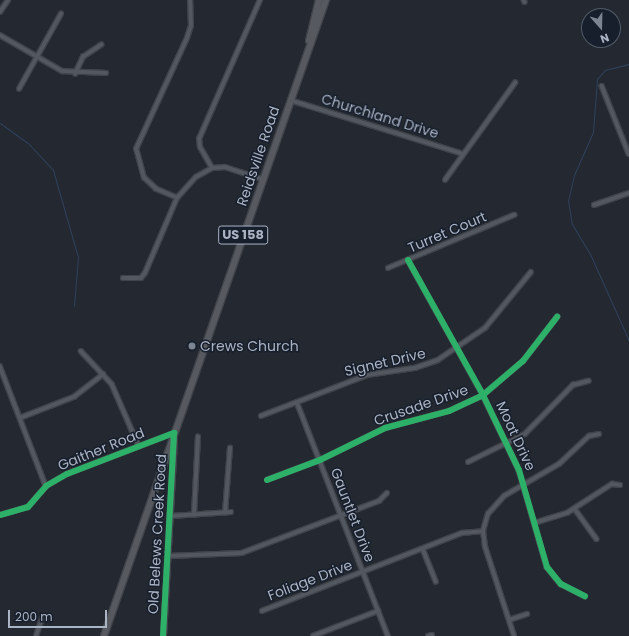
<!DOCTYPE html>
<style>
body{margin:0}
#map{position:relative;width:629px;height:636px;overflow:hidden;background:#242931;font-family:Poppins,sans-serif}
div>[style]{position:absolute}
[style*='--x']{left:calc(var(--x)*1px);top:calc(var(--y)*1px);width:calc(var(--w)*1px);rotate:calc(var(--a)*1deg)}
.stream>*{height:1px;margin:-0.5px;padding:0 0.5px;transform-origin:0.5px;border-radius:0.5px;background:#2f415c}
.roads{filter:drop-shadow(1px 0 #40434a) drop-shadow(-1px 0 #40434a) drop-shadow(0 1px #40434a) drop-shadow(0 -1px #40434a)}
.minor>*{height:3.5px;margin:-1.75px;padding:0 1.75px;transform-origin:1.75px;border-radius:1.75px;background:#525760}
.tertiary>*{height:4.5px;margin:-2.25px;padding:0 2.25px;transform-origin:2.25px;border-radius:2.25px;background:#525760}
.trunk>*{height:5.5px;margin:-2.75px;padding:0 2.75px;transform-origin:2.75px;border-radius:2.75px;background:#565a60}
.cycleway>*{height:6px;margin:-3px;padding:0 3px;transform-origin:3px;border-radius:3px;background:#2db169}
.dots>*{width:11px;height:11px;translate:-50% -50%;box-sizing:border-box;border:2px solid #171f2c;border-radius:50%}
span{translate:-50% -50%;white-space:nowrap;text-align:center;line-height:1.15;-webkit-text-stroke:3px #171f2c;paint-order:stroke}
.shield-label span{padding:1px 3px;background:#171f2c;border:1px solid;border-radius:3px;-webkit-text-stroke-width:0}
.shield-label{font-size:13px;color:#abb4c5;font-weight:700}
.street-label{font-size:14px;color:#abb4c5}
.poi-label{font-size:14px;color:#abb4c5}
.left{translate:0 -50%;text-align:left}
.north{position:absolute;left:581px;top:8px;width:40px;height:40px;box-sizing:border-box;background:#171f2c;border:1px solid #525b69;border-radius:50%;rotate:160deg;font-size:11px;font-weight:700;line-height:16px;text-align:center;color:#abb4c5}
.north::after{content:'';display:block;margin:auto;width:14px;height:18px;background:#7c8391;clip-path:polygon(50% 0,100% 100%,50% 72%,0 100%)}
.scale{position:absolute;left:8px;top:610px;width:99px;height:18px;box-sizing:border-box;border:2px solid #abb4c5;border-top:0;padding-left:5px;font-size:12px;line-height:14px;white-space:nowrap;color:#abb4c5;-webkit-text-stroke:3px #171f2c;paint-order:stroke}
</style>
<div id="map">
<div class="stream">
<i style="--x:629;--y:64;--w:25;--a:166"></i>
<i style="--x:605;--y:70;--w:12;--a:132"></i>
<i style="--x:597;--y:79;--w:53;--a:94.3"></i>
<i style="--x:593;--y:132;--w:47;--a:113.8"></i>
<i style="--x:574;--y:175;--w:26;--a:103"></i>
<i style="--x:568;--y:200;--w:24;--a:81"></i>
<i style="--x:572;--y:224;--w:37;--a:59"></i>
<i style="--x:591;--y:256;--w:93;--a:65.9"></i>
<i style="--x:0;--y:123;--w:34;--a:36"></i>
<i style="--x:28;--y:143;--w:37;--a:47"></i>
<i style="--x:53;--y:170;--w:91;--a:74"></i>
<i style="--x:78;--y:257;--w:49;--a:94.7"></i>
</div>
<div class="roads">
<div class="minor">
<i style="--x:524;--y:0;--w:2;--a:63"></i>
<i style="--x:0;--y:12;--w:14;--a:-56"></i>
<i style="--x:0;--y:35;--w:72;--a:30.1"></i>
<i style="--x:62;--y:71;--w:44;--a:2.6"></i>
<i style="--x:75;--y:74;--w:19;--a:-65"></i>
<i style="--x:83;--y:57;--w:22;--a:-34"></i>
<i style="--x:602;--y:86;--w:73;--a:68.3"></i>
<i style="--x:19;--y:89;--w:86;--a:-60.8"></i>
<i style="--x:290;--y:100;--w:181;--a:17.3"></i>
<i style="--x:212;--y:168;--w:24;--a:-120"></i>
<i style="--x:200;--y:147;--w:8;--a:-97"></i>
<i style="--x:199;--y:139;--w:152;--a:-66.3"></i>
<i style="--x:445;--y:180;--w:120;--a:-54.2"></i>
<i style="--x:177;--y:198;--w:23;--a:-157"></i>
<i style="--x:156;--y:189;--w:16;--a:-137"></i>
<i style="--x:144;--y:178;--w:30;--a:-105"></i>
<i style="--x:136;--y:149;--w:122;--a:-65.3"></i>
<i style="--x:187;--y:38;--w:13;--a:-72"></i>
<i style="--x:191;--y:26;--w:26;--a:-92"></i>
<i style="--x:594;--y:205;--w:37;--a:-19"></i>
<i style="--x:408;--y:260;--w:154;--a:60.9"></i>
<i style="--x:483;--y:395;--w:83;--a:64.4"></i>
<i style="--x:519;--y:470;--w:101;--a:73.9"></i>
<i style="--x:547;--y:567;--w:22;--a:51"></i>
<i style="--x:561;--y:584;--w:27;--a:27"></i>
<i style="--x:388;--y:268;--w:137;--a:-22.8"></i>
<i style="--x:123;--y:278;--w:18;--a:0"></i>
<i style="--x:141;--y:278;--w:6;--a:-51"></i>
<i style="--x:145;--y:273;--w:82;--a:-66.9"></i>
<i style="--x:177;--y:198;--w:28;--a:-48"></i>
<i style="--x:196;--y:177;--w:18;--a:-29"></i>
<i style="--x:212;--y:168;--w:13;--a:-4"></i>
<i style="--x:225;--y:167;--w:40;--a:18"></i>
<i style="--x:81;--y:351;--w:45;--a:46.8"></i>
<i style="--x:112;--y:384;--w:68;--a:66.5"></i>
<i style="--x:0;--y:366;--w:129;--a:69"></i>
<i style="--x:297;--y:402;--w:251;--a:68.7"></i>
<i style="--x:261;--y:416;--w:114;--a:-21.1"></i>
<i style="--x:367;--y:375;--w:49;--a:-8.3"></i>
<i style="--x:415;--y:368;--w:24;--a:-19"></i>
<i style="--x:438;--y:360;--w:57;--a:-34.2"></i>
<i style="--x:485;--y:328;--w:72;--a:-50.6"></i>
<i style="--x:20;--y:418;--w:58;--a:-21.3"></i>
<i style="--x:74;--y:397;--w:37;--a:-38"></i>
<i style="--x:468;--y:462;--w:64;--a:-26.2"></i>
<i style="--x:525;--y:434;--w:69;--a:-45.6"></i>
<i style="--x:573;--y:385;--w:16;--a:-15"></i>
<i style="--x:267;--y:480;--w:57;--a:-20.7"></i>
<i style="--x:320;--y:460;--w:72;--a:-26.2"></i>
<i style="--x:385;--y:428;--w:66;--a:-14.9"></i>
<i style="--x:449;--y:411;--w:38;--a:-25"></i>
<i style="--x:483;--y:395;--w:52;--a:-40.4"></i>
<i style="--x:523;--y:361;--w:56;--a:-52.3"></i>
<i style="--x:575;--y:509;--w:37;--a:54"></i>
<i style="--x:225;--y:513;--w:65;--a:-85.6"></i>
<i style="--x:0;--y:515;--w:29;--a:-16"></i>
<i style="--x:28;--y:507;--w:28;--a:-49"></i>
<i style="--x:46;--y:486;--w:24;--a:-30"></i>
<i style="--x:67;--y:474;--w:115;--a:-21"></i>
<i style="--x:194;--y:515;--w:78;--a:-87.1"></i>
<i style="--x:171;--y:516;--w:60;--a:-3.8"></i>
<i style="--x:534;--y:523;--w:34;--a:-17"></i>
<i style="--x:567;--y:513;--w:54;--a:-32.8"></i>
<i style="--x:612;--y:484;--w:8;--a:7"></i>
<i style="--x:423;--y:549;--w:35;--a:68"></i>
<i style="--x:168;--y:556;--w:74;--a:-2.3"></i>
<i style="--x:242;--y:553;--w:147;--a:-20.8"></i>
<i style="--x:379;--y:501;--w:11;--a:-45"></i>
<i style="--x:262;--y:611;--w:215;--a:-21.3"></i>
<i style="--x:462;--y:533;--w:21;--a:-5"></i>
<i style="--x:509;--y:620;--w:19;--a:-18"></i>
<i style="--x:36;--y:636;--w:18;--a:-71"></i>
<i style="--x:313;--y:636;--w:70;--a:-21"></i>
<i style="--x:428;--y:636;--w:4;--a:-14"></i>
<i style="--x:514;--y:636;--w:94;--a:-108"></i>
<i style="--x:485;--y:547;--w:16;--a:-97"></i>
<i style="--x:483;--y:531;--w:18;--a:-74"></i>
<i style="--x:488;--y:514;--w:24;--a:-48"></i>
<i style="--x:504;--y:496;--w:64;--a:-30.2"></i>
<i style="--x:559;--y:464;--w:41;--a:-43"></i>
<i style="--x:589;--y:436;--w:10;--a:-11"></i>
</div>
<div class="tertiary">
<i style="--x:163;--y:636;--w:197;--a:-86.8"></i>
</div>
<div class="trunk">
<i style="--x:309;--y:41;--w:42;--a:-76.3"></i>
<i style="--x:104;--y:636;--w:674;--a:-70.76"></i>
</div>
</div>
<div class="cycleway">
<i style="--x:408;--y:260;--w:154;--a:60.9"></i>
<i style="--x:483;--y:395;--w:83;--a:64.4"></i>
<i style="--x:519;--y:470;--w:101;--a:73.9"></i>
<i style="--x:547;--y:567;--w:22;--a:51"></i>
<i style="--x:561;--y:584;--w:27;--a:27"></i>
<i style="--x:267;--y:480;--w:57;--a:-20.7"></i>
<i style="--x:320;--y:460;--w:72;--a:-26.2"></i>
<i style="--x:385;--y:428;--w:66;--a:-14.9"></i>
<i style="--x:449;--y:411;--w:38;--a:-25"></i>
<i style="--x:483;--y:395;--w:52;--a:-40.4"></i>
<i style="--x:523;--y:361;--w:56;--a:-52.3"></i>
<i style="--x:0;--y:515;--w:29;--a:-16"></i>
<i style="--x:28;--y:507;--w:28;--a:-49"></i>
<i style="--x:46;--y:486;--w:24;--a:-30"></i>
<i style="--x:67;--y:474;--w:115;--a:-21"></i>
<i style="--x:174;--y:433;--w:203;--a:93.1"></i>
</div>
<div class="dots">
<i style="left:192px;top:346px;background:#7c8391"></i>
</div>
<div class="shield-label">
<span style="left:243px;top:235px">US 158</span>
</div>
<div class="street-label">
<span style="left:380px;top:116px;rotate:17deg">Churchland Drive</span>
<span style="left:258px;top:156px;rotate:-71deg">Reidsville Road</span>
<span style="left:447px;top:232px;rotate:-23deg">Turret Court</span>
<span style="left:385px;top:362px;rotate:-13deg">Signet Drive</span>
<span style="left:421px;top:405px;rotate:-19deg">Crusade Drive</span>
<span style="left:516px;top:436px;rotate:65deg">Moat Drive</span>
<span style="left:101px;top:449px;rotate:-22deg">Gaither Road</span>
<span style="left:353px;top:515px;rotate:69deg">Gauntlet Drive</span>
<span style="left:157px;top:534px;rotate:-87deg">Old Belews Creek Road</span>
<span style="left:310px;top:580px;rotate:-21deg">Foliage Drive</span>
</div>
<div class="poi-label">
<span class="left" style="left:200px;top:346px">Crews Church</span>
</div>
<div class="north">N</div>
<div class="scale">200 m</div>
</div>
